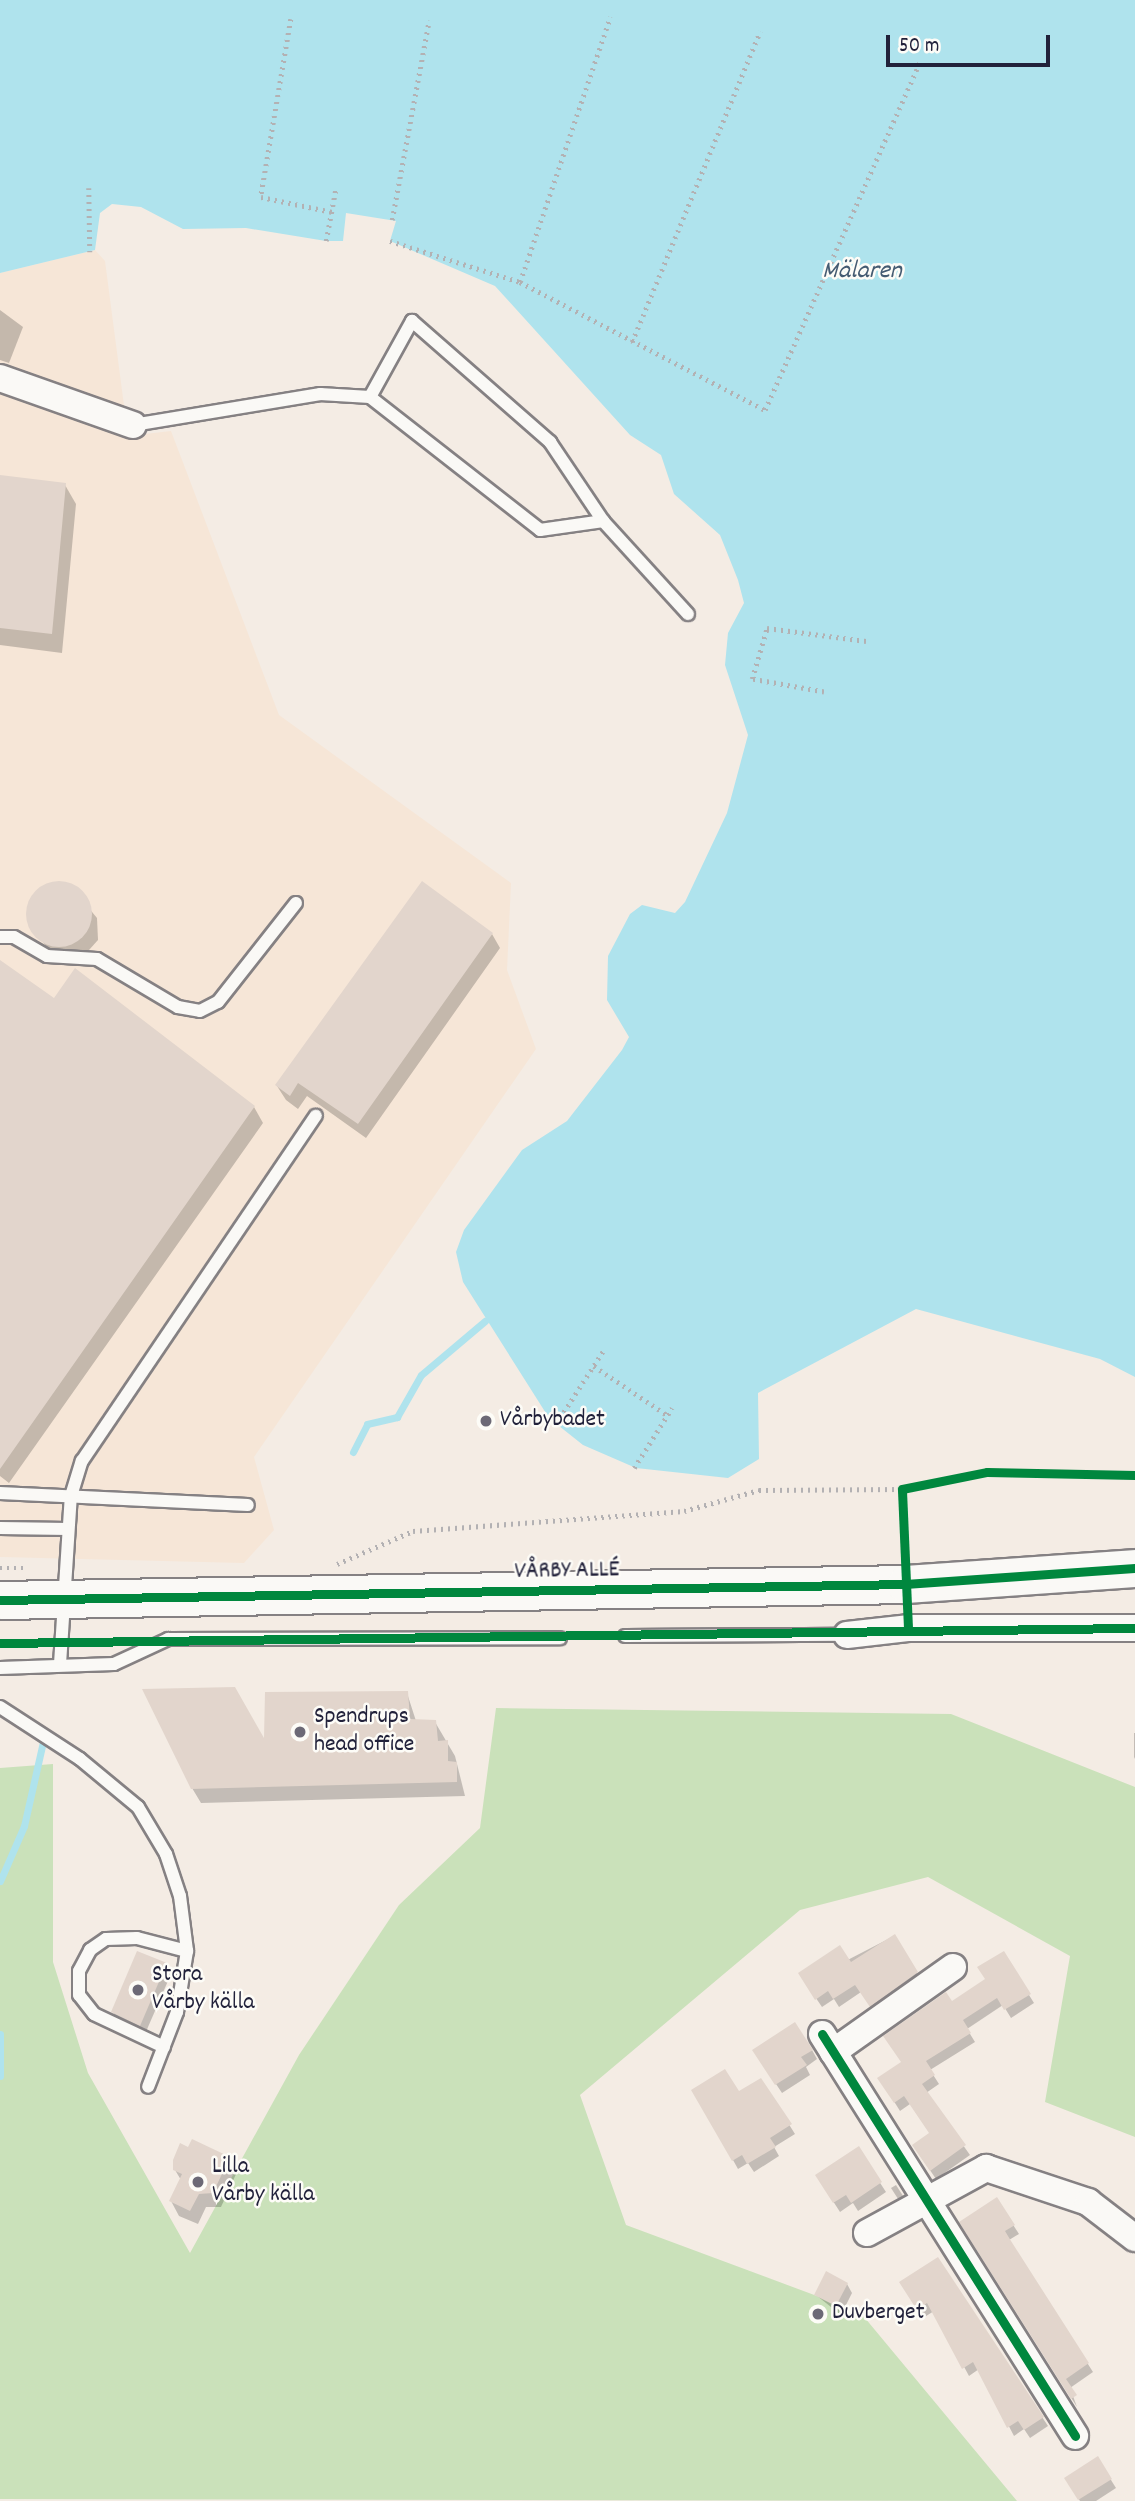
<!DOCTYPE html>
<meta charset="utf-8">
<style>
body{margin:0}
#map{position:relative;width:1135px;height:2501px;overflow:hidden;background:#f4ece4;font-family:Dekko,sans-serif}
div>[style]{position:absolute}
[style*='--x']{left:calc(var(--x)*1px);top:calc(var(--y)*1px);width:calc(var(--w)*1px);rotate:calc(var(--a)*1deg)}
.built>*{inset:0;background:#f6e6d7}
.green>*{inset:0;background:#cae1ba}
.water>*{inset:0;background:#afe3ed}
.shadow>*{inset:0;background:#0003}
.stream>*{height:7px;margin:-3.5px;padding:0 3.5px;transform-origin:3.5px;border-radius:3.5px;background:#afe3ed}
.building>*{inset:0;background:#e2d5cc}
.round{border-radius:50%}
.path>*{height:4.5px;margin-top:-2.25px;transform-origin:0;background:repeating-linear-gradient(90deg,#b3b1b3 0 2px,transparent 0 7px)}
.roads{filter:drop-shadow(2px 0 #858183) drop-shadow(-2px 0 #858183) drop-shadow(0 2px #858183) drop-shadow(0 -2px #858183)}
.lane>*{height:12px;margin:-6px;padding:0 6px;transform-origin:6px;border-radius:6px;background:#faf9f6}
.street>*{height:26px;margin:-13px;padding:0 13px;transform-origin:13px;border-radius:13px;background:#faf9f6}
.secondary>*{height:37px;margin:-18.5px;padding:0 18.5px;transform-origin:18.5px;border-radius:18.5px;background:#faf9f6}
.cycleway>*{height:9px;margin:-4.5px;padding:0 4.5px;transform-origin:4.5px;border-radius:4.5px;background:#00873e}
.dots>*{width:19px;height:19px;translate:-50% -50%;box-sizing:border-box;border:4px solid #fdfcf7;border-radius:50%}
span{translate:-50% -50%;white-space:nowrap;text-align:center;line-height:1.15;-webkit-text-stroke:5px #fdfcf7;paint-order:stroke}
.poi-label{font-size:24px;color:#22223b}
.left{translate:0 -50%;text-align:left}
.street-label{font-size:24px;color:#22223b}
.water-label{font-size:26px;color:#445b72;font-style:italic}
.scale{position:absolute;left:886px;top:35px;width:164px;height:32px;box-sizing:border-box;border:4px solid #22223b;border-top:0;padding-left:9px;font-size:21px;line-height:24px;white-space:nowrap;color:#22223b;-webkit-text-stroke:5px #fdfcf7;paint-order:stroke}
</style>
<div id="map">
<div class="built">
<i style="clip-path:polygon(95px 250px,105px 261px,128px 436px,171px 431px,279px 715px,511px 883px,507px 970px,536px 1049px,254px 1457px,274px 1530px,244px 1563px,0 1557px,0 273px)"></i>
</div>
<div class="green">
<i style="clip-path:polygon(496px 1708px,951px 1714px,1135px 1787px,1135px 2137px,1045px 2102px,1070px 1956px,928px 1877px,800px 1910px,580px 2095px,626px 2225px,860px 2312px,1017px 2501px,0 2499px,0 1768px,53px 1764px,53px 1962px,88px 2073px,190px 2253px,299px 2055px,399px 1905px,480px 1828px)"></i>
</div>
<div class="water">
<i style="clip-path:polygon(0 0,1135px 0,1135px 1377px,1100px 1359px,916px 1309px,758px 1393px,759px 1459px,728px 1478px,636px 1468px,583px 1445px,549px 1418px,463px 1282px,456px 1252px,464px 1230px,522px 1150px,567px 1121px,622px 1050px,629px 1037px,607px 1000px,608px 956px,630px 914px,642px 905px,675px 913px,685px 902px,727px 813px,748px 735px,725px 665px,728px 633px,744px 603px,738px 580px,720px 535px,674px 494px,661px 455px,630px 435px,495px 286px,390px 241px,396px 221px,346px 213px,343px 241px,326px 241px,246px 228px,183px 229px,141px 207px,112px 204px,100px 213px,95px 250px,0 273px)"></i>
</div>
<div class="shadow">
<i style="clip-path:polygon(0 310px,23px 327px,9px 363px,0 360px)"></i>
<i style="clip-path:polygon(0 477px,65px 485px,76px 504px,62px 653px,0 645px)"></i>
<i style="clip-path:polygon(69px 884px,97px 918px,98px 940px,80px 960px,56px 958px,32px 929px,29px 907px,46px 886px)"></i>
<i style="clip-path:polygon(492px 934px,500px 948px,366px 1138px,307px 1096px,298px 1109px,286px 1100px,277px 1086px)"></i>
<i style="clip-path:polygon(0 962px,54px 1000px,254px 1107px,263px 1123px,9px 1483px,0 1476px)"></i>
<i style="clip-path:polygon(407px 1693px,416px 1721px,435px 1722px,455px 1756px,465px 1796px,201px 1803px,192px 1788px,266px 1744px)"></i>
<i style="clip-path:polygon(1134px 1733px,1135px 1733px,1135px 1759px,1134px 1757px)"></i>
<i style="clip-path:polygon(894px 1936px,922px 1982px,876px 2015px,861px 1992px,839px 2007px,834px 1999px,822px 2007px,805px 1982px)"></i>
<i style="clip-path:polygon(1003px 1953px,1034px 2003px,1011px 2018px,1003px 2005px,967px 2029px,975px 2042px,930px 2070px,939px 2084px,926px 2093px,970px 2155px,936px 2179px,919px 2154px,931px 2134px,910px 2104px,900px 2111px,885px 2087px,951px 2004px,987px 1980px)"></i>
<i style="clip-path:polygon(165px 1965px,171px 1974px,145px 2034px,118px 2021px,113px 2012px)"></i>
<i style="clip-path:polygon(812px 2050px,817px 2059px,806px 2067px,810px 2075px,782px 2093px,760px 2060px)"></i>
<i style="clip-path:polygon(761px 2080px,795px 2134px,774px 2147px,779px 2156px,754px 2172px,748px 2163px,738px 2169px,694px 2090px,738px 2094px)"></i>
<i style="clip-path:polygon(858px 2149px,886px 2192px,858px 2211px,853px 2203px,840px 2212px,822px 2184px)"></i>
<i style="clip-path:polygon(229px 2158px,237px 2172px,221px 2207px,206px 2207px,198px 2224px,179px 2216px,171px 2201px,181px 2180px,175px 2170px)"></i>
<i style="clip-path:polygon(896px 2185px,905px 2199px,900px 2202px,891px 2188px)"></i>
<i style="clip-path:polygon(997px 2200px,1019px 2234px,1009px 2240px,1093px 2372px,1070px 2388px,1077px 2407px,966px 2231px)"></i>
<i style="clip-path:polygon(937px 2259px,1048px 2426px,1030px 2438px,1024px 2429px,1014px 2436px,979px 2369px,969px 2376px,934px 2311px,923px 2318px,906px 2291px)"></i>
<i style="clip-path:polygon(847px 2284px,852px 2293px,841px 2315px,816px 2295px)"></i>
<i style="clip-path:polygon(1098px 2459px,1116px 2488px,1096px 2501px,1080px 2501px,1066px 2478px)"></i>
</div>
<div class="stream">
<i style="--x:353;--y:1452;--w:31;--a:-63"></i>
<i style="--x:367;--y:1424;--w:31;--a:-13"></i>
<i style="--x:397;--y:1417;--w:48;--a:-60.3"></i>
<i style="--x:421;--y:1375;--w:84;--a:-40.2"></i>
<i style="--x:0;--y:1881;--w:60;--a:-66.4"></i>
<i style="--x:24;--y:1826;--w:86;--a:-77.3"></i>
<i style="--x:0;--y:2034;--w:42;--a:90"></i>
</div>
<div class="building">
<i style="clip-path:polygon(0 475px,66px 483px,52px 634px,0 628px)"></i>
<i style="clip-path:polygon(422px 881px,493px 933px,358px 1124px,298px 1083px,290px 1096px,275px 1085px)"></i>
<i class="round" style="left:26px;top:881px;width:66px;height:66px"></i>
<i style="clip-path:polygon(0 960px,54px 998px,75px 968px,255px 1106px,0 1469px)"></i>
<i style="clip-path:polygon(235px 1687px,264px 1738px,265px 1692px,408px 1691px,410px 1719px,436px 1720px,438px 1741px,448px 1740px,448px 1761px,457px 1762px,457px 1782px,191px 1789px,142px 1689px)"></i>
<i style="clip-path:polygon(895px 1934px,918px 1972px,870px 2007px,855px 1985px,833px 1999px,828px 1991px,815px 2000px,798px 1973px,840px 1945px,851px 1962px)"></i>
<i style="clip-path:polygon(137px 1951px,167px 1963px,140px 2026px,111px 2012px)"></i>
<i style="clip-path:polygon(1004px 1951px,1031px 1994px,1004px 2010px,997px 1998px,963px 2020px,971px 2033px,926px 2061px,935px 2075px,922px 2084px,966px 2145px,930px 2171px,912px 2145px,929px 2133px,904px 2096px,894px 2103px,877px 2078px,901px 2062px,883px 2036px,946px 1992px,952px 2001px,985px 1979px,977px 1967px)"></i>
<i style="clip-path:polygon(795px 2022px,813px 2050px,801px 2057px,807px 2065px,775px 2085px,752px 2050px)"></i>
<i style="clip-path:polygon(725px 2069px,739px 2091px,761px 2078px,792px 2124px,770px 2138px,776px 2147px,747px 2164px,742px 2155px,732px 2161px,691px 2090px)"></i>
<i style="clip-path:polygon(192px 2139px,230px 2157px,213px 2193px,199px 2194px,190px 2211px,169px 2201px,182px 2174px,173px 2170px,173px 2160px,180px 2143px,188px 2147px)"></i>
<i style="clip-path:polygon(859px 2146px,882px 2182px,851px 2203px,846px 2195px,833px 2203px,815px 2175px)"></i>
<i style="clip-path:polygon(997px 2197px,1015px 2225px,1005px 2231px,1011px 2241px,1089px 2363px,1066px 2379px,1077px 2395px,1071px 2399px,959px 2222px)"></i>
<i style="clip-path:polygon(938px 2257px,1044px 2417px,1024px 2430px,1018px 2421px,1007px 2428px,973px 2362px,962px 2369px,927px 2303px,917px 2310px,899px 2282px)"></i>
<i style="clip-path:polygon(826px 2271px,848px 2283px,836px 2306px,814px 2295px)"></i>
<i style="clip-path:polygon(1098px 2456px,1112px 2479px,1078px 2500px,1064px 2478px)"></i>
</div>
<div class="path">
<i style="--x:291;--y:19;--w:181;--a:99.6"></i>
<i style="--x:261;--y:197;--w:73;--a:11.9"></i>
<i style="--x:89;--y:188;--w:64;--a:89.1"></i>
<i style="--x:392;--y:220;--w:203;--a:-79.5"></i>
<i style="--x:326;--y:241;--w:55;--a:-79.5"></i>
<i style="--x:390;--y:241;--w:136;--a:17.5"></i>
<i style="--x:520;--y:282;--w:276;--a:27.6"></i>
<i style="--x:765;--y:410;--w:384;--a:-66"></i>
<i style="--x:520;--y:282;--w:280;--a:-71.2"></i>
<i style="--x:632;--y:342;--w:336;--a:-67.6"></i>
<i style="--x:824;--y:692;--w:73;--a:-169.8"></i>
<i style="--x:752;--y:679;--w:53;--a:-73.6"></i>
<i style="--x:767;--y:628;--w:100;--a:7.5"></i>
<i style="--x:594;--y:1366;--w:88;--a:33.9"></i>
<i style="--x:556;--y:1424;--w:90;--a:-57.2"></i>
<i style="--x:634;--y:1468;--w:71;--a:-57.7"></i>
<i style="--x:337;--y:1564;--w:83;--a:-23.5"></i>
<i style="--x:413;--y:1531;--w:272;--a:-4.2"></i>
<i style="--x:684;--y:1511;--w:78;--a:-15.6"></i>
<i style="--x:759;--y:1490;--w:143;--a:-0.4"></i>
<i style="--x:0;--y:1568;--w:24;--a:0"></i>
</div>
<div class="roads">
<div class="lane">
<i style="--x:370;--y:397;--w:87;--a:-61.1"></i>
<i style="--x:412;--y:321;--w:184;--a:41.2"></i>
<i style="--x:550;--y:442;--w:95;--a:56.1"></i>
<i style="--x:603;--y:521;--w:126;--a:47.6"></i>
<i style="--x:133;--y:425;--w:190;--a:-9.4"></i>
<i style="--x:320;--y:394;--w:50;--a:3.4"></i>
<i style="--x:370;--y:397;--w:216;--a:38"></i>
<i style="--x:540;--y:530;--w:64;--a:-8.1"></i>
<i style="--x:0;--y:937;--w:14;--a:0"></i>
<i style="--x:14;--y:937;--w:38;--a:30"></i>
<i style="--x:47;--y:956;--w:50;--a:3.4"></i>
<i style="--x:97;--y:959;--w:94;--a:30.7"></i>
<i style="--x:178;--y:1007;--w:22;--a:10"></i>
<i style="--x:200;--y:1011;--w:20;--a:-27"></i>
<i style="--x:218;--y:1002;--w:126;--a:-51.8"></i>
<i style="--x:0;--y:1493;--w:248;--a:2.8"></i>
<i style="--x:0;--y:1528;--w:68;--a:0.8"></i>
<i style="--x:625;--y:1636;--w:222;--a:-0.3"></i>
<i style="--x:60;--y:1664;--w:168;--a:-86.3"></i>
<i style="--x:71;--y:1496;--w:37;--a:-73"></i>
<i style="--x:82;--y:1461;--w:417;--a:-55.9"></i>
<i style="--x:0;--y:1668;--w:114;--a:-2"></i>
<i style="--x:114;--y:1664;--w:60;--a:-24.8"></i>
<i style="--x:168;--y:1639;--w:392;--a:-0.1"></i>
<i style="--x:0;--y:1707;--w:95;--a:33"></i>
<i style="--x:80;--y:1759;--w:75;--a:39.6"></i>
<i style="--x:138;--y:1807;--w:55;--a:59.2"></i>
<i style="--x:166;--y:1854;--w:44;--a:71.6"></i>
<i style="--x:180;--y:1896;--w:55;--a:82.7"></i>
<i style="--x:187;--y:1951;--w:62;--a:99.3"></i>
<i style="--x:177;--y:2012;--w:80;--a:111.1"></i>
<i style="--x:164;--y:2047;--w:77;--a:-154.8"></i>
<i style="--x:94;--y:2014;--w:24;--a:-128"></i>
<i style="--x:79;--y:1995;--w:24;--a:-90"></i>
<i style="--x:79;--y:1971;--w:24;--a:-62"></i>
<i style="--x:90;--y:1950;--w:19;--a:-35"></i>
<i style="--x:106;--y:1939;--w:31;--a:-2"></i>
<i style="--x:137;--y:1938;--w:52;--a:14.6"></i>
</div>
<div class="street">
<i style="--x:0;--y:378;--w:141;--a:19.5"></i>
<i style="--x:847;--y:1635;--w:61;--a:-6.5"></i>
<i style="--x:908;--y:1628;--w:227;--a:0"></i>
<i style="--x:822;--y:2034;--w:475;--a:57.8"></i>
<i style="--x:833;--y:2052;--w:147;--a:-35.3"></i>
<i style="--x:867;--y:2233;--w:136;--a:-28.6"></i>
<i style="--x:986;--y:2168;--w:108;--a:18.4"></i>
<i style="--x:1088;--y:2202;--w:59;--a:37.5"></i>
</div>
<div class="secondary">
<i style="--x:0;--y:1600;--w:906;--a:-1.01"></i>
<i style="--x:906;--y:1584;--w:230;--a:-4"></i>
</div>
</div>
<div class="cycleway">
<i style="--x:0;--y:1600;--w:906;--a:-1.01"></i>
<i style="--x:906;--y:1584;--w:230;--a:-4"></i>
<i style="--x:908;--y:1628;--w:139;--a:-92.5"></i>
<i style="--x:902;--y:1489;--w:87;--a:-11.3"></i>
<i style="--x:987;--y:1472;--w:148;--a:1.2"></i>
<i style="--x:0;--y:1643;--w:1135;--a:-0.76"></i>
<i style="--x:822;--y:2034;--w:475;--a:57.8"></i>
</div>
<div class="dots">
<i style="left:486px;top:1421px;background:#6c6976"></i>
<i style="left:300px;top:1732px;background:#6c6976"></i>
<i style="left:138px;top:1990px;background:#6c6976"></i>
<i style="left:198px;top:2182px;background:#6c6976"></i>
<i style="left:818px;top:2314px;background:#6c6976"></i>
</div>
<div class="poi-label">
<span class="left" style="left:500px;top:1421px">Vårbybadet</span>
<span class="left" style="left:314px;top:1732px">Spendrups<br>head office</span>
<span class="left" style="left:152px;top:1990px">Stora<br>Vårby källa</span>
<span class="left" style="left:212px;top:2182px">Lilla<br>Vårby källa</span>
<span class="left" style="left:832px;top:2314px">Duvberget</span>
</div>
<div class="street-label">
<span style="left:567px;top:1572px;rotate:-1deg">VÅRBY ALLÉ</span>
</div>
<div class="water-label">
<span style="left:862px;top:272px">Mälaren</span>
</div>
<div class="scale">50 m</div>
</div>
